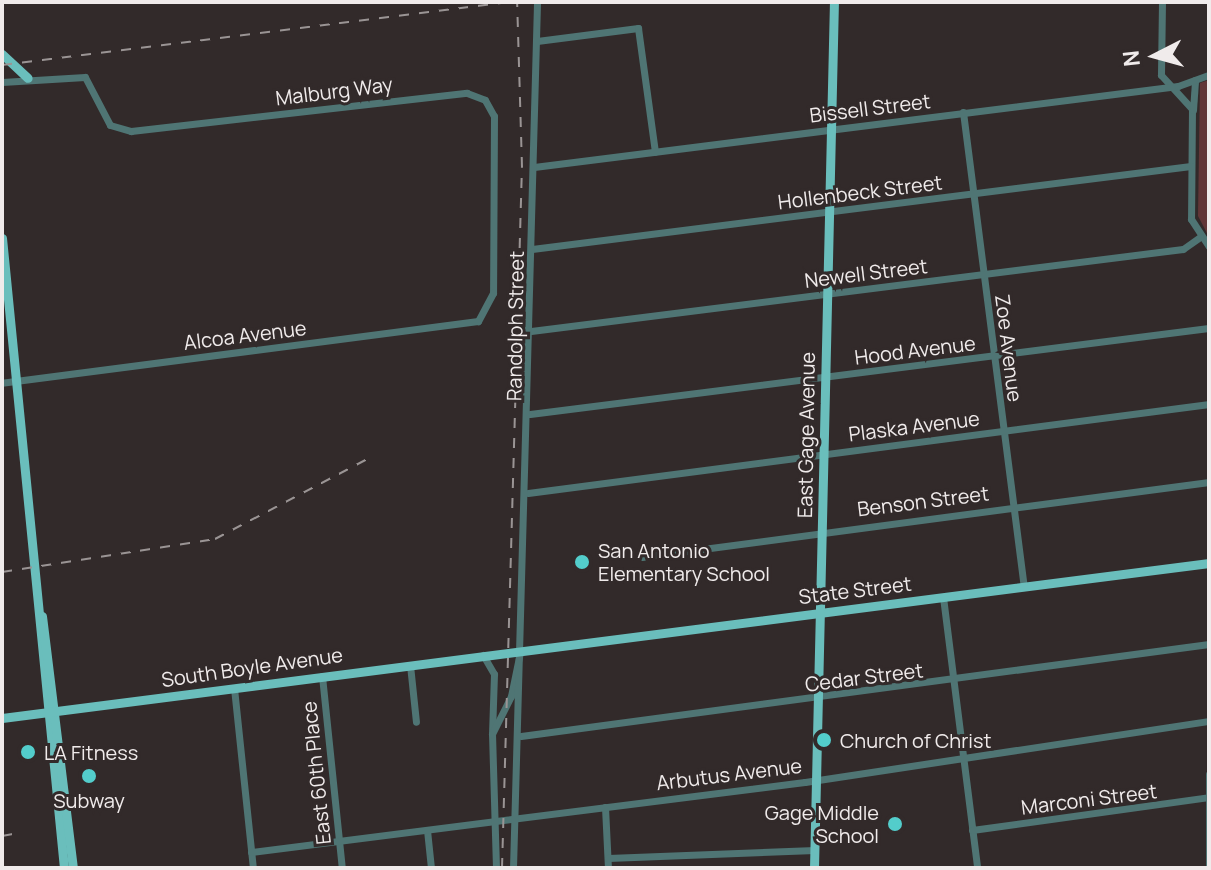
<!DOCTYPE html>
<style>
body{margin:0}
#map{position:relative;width:1211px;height:870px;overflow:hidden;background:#322a2a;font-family:Manrope,sans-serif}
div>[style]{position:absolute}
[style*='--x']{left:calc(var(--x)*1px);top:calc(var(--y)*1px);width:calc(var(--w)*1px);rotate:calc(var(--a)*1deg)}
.green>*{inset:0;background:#613637}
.minor>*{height:7px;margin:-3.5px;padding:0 3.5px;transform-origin:3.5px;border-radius:3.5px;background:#4f7574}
.major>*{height:9px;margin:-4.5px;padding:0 4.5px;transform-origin:4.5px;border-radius:4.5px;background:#6abebc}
.rail>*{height:2px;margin-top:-1px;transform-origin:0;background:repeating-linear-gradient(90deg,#9a9494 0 10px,transparent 0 20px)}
.dots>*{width:22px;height:22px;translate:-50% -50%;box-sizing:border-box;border:4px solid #322a2a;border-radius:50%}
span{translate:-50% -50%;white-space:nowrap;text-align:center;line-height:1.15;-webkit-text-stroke:6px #322a2a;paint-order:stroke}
.street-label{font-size:20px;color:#f0ebeb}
.poi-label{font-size:20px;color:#f0ebeb}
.left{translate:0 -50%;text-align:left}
.right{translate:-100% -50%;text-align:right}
.frame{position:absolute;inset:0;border:4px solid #f0ebeb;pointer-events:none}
.north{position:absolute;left:1115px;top:16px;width:80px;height:80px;-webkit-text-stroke:6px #322a2a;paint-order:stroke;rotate:264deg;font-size:22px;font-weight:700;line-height:32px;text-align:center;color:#f0ebeb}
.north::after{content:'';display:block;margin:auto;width:28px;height:36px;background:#f0ebeb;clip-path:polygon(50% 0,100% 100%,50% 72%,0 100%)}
</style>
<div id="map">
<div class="green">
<i style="clip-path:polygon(1209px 80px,1209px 237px,1198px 216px,1200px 83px)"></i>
</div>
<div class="minor">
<i style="--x:1162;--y:2;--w:73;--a:90.8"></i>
<i style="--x:1161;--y:75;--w:46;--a:47.6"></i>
<i style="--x:1192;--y:109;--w:110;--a:90.5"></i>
<i style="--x:1191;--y:219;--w:33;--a:57"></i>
<i style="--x:537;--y:41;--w:102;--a:-7.3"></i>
<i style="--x:638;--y:28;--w:125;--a:82.2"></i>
<i style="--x:2;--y:82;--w:83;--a:-3.4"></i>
<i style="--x:85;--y:77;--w:54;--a:62.5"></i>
<i style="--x:110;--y:125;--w:22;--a:16"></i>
<i style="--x:131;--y:131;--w:338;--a:-6.5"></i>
<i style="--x:467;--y:93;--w:19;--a:21"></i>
<i style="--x:485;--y:100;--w:18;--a:61"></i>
<i style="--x:494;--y:116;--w:177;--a:90.3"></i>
<i style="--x:493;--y:293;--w:32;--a:118"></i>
<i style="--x:478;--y:321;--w:480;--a:172.6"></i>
<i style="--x:1193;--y:110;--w:30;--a:-86"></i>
<i style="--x:963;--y:112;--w:479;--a:82.7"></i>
<i style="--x:534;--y:167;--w:649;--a:-7.17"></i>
<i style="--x:1178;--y:86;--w:33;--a:-20"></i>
<i style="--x:532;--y:249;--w:664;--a:-7.18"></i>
<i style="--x:531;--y:331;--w:657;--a:-7.17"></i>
<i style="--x:1183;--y:249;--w:21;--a:-35"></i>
<i style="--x:530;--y:414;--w:684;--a:-7.22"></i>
<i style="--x:528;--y:493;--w:687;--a:-7.45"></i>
<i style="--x:642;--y:557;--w:572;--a:-7.54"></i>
<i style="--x:943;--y:597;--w:273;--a:82.8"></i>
<i style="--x:483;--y:655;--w:22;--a:60"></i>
<i style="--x:494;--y:674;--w:59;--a:91.9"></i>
<i style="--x:410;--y:665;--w:57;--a:84"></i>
<i style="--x:322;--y:676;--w:193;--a:84.1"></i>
<i style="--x:234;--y:688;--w:181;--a:84"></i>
<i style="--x:521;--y:736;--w:694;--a:-7.62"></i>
<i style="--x:605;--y:807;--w:61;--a:87.2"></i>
<i style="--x:427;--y:830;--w:38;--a:84"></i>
<i style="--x:972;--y:830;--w:239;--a:-7.9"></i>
<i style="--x:251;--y:852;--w:558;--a:-7.2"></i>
<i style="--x:805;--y:782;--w:409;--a:-8.6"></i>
<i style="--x:608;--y:858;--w:207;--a:-2.2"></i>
<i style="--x:496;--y:868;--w:134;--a:-91.7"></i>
<i style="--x:492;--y:734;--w:42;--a:-63.4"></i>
<i style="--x:511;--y:696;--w:45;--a:-78.4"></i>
<i style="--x:513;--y:868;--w:866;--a:-88.41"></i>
<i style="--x:1209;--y:868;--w:94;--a:-90"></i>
</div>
<div class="major">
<i style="--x:2;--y:54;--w:35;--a:43"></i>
<i style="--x:2;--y:238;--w:633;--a:84.38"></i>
<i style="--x:42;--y:616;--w:254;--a:83"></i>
<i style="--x:2;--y:718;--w:1217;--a:-7.32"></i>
<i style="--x:814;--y:868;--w:866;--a:-88.68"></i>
</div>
<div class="rail">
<i style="--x:2;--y:65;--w:511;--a:-7.08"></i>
<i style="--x:2;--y:572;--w:216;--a:-8.8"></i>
<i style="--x:215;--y:539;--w:178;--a:-27.7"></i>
<i style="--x:2;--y:836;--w:11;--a:-10"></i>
<i style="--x:502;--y:868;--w:701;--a:-88.37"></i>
<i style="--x:522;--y:167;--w:165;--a:-91.7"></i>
</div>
<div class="dots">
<i style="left:582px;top:562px;background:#53cdcb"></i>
<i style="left:824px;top:740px;background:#53cdcb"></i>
<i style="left:28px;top:752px;background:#53cdcb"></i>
<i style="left:89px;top:776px;background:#53cdcb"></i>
<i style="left:895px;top:824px;background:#53cdcb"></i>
</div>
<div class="street-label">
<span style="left:334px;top:91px;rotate:-7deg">Malburg Way</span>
<span style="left:870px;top:108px;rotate:-7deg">Bissell Street</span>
<span style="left:860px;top:192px;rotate:-7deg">Hollenbeck Street</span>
<span style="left:866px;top:273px;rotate:-7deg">Newell Street</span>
<span style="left:515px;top:326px;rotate:-89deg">Randolph Street</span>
<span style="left:245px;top:335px;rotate:-7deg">Alcoa Avenue</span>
<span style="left:1009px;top:348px;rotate:83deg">Zoe Avenue</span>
<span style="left:915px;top:350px;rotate:-7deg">Hood Avenue</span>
<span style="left:914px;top:426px;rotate:-7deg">Plaska Avenue</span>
<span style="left:806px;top:435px;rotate:-89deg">East Gage Avenue</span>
<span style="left:923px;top:501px;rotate:-7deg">Benson Street</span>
<span style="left:855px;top:590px;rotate:-7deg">State Street</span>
<span style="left:252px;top:667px;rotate:-8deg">South Boyle Avenue</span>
<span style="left:864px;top:677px;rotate:-7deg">Cedar Street</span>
<span style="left:316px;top:773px;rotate:-96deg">East 60th Place</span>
<span style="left:729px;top:774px;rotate:-7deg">Arbutus Avenue</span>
<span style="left:1089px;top:799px;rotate:-7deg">Marconi Street</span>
</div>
<div class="poi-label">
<span class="left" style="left:598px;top:562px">San Antonio<br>Elementary School</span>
<span class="left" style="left:840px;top:740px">Church of Christ</span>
<span class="left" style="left:44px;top:752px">LA Fitness</span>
<span style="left:89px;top:800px">Subway</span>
<span class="right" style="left:879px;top:824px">Gage Middle<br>School</span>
</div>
<div class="frame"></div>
<div class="north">N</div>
</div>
